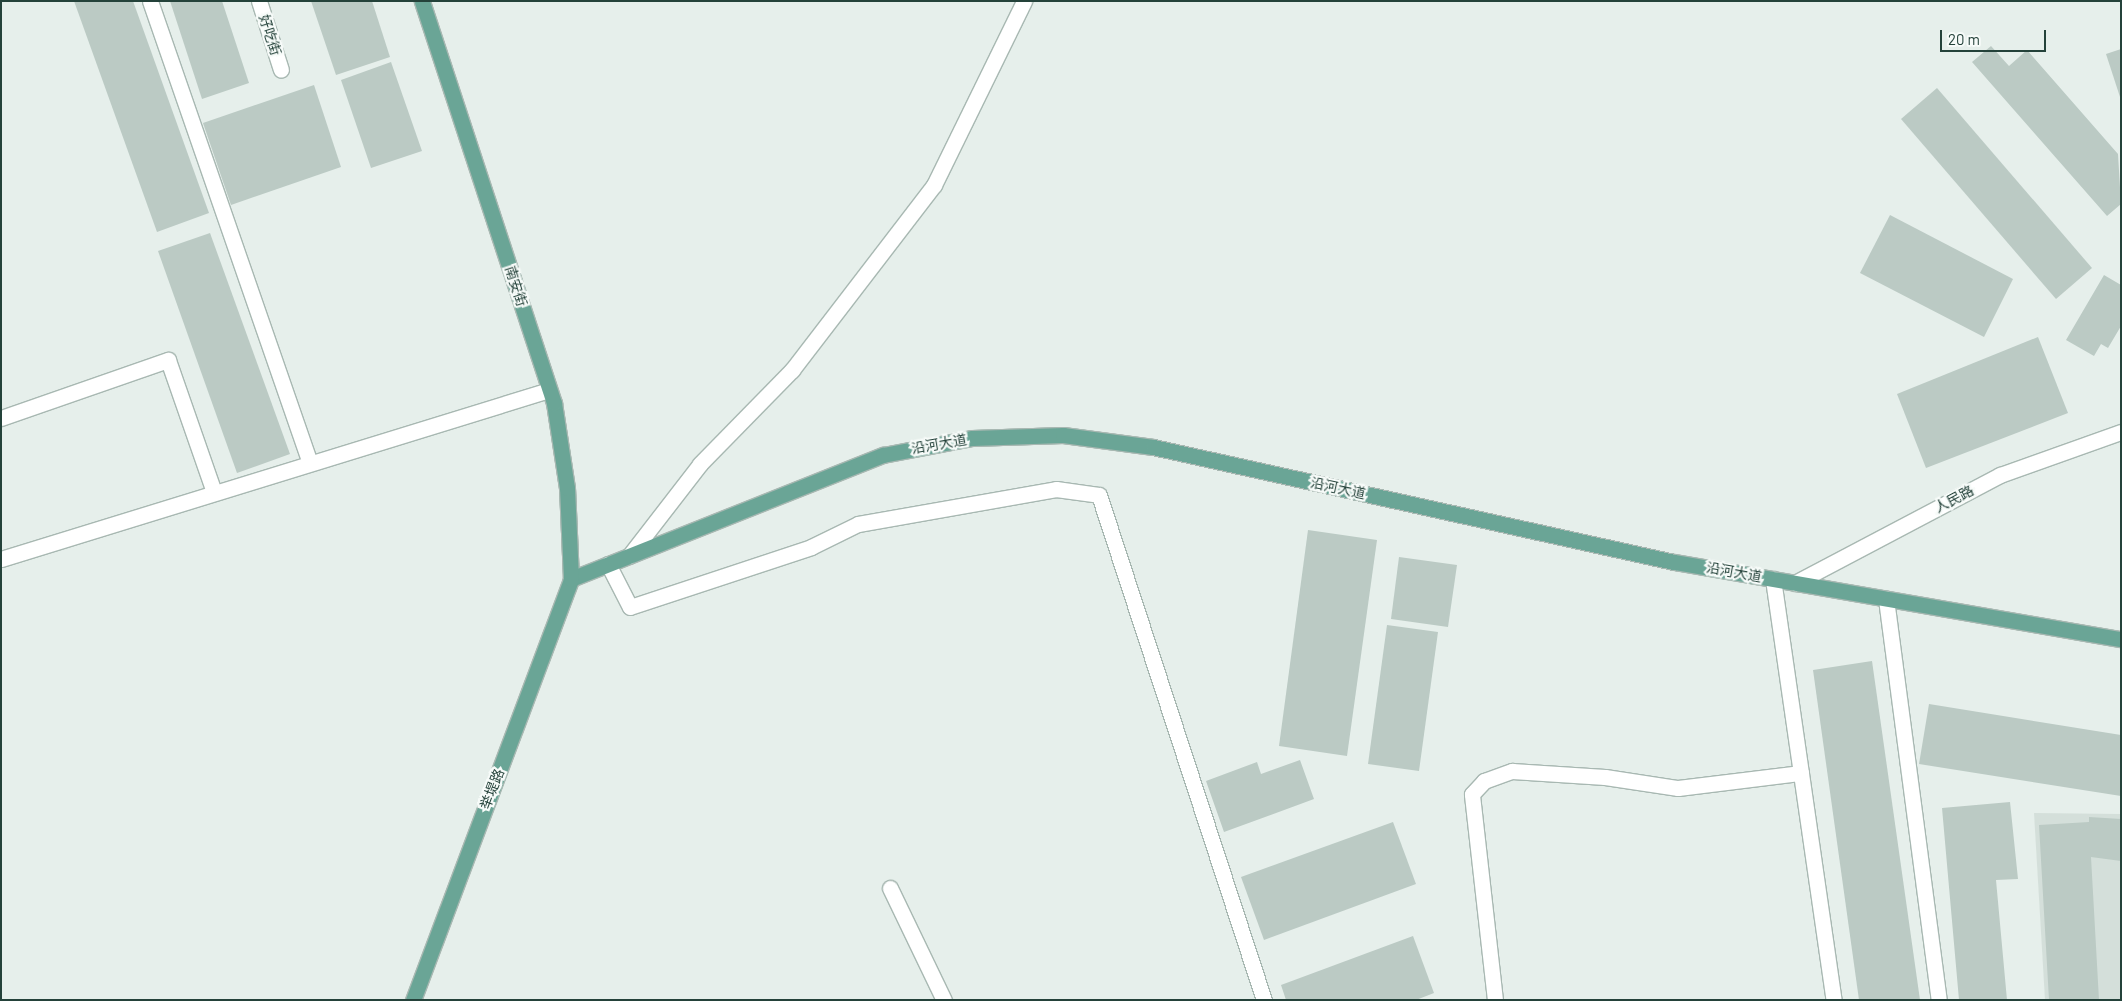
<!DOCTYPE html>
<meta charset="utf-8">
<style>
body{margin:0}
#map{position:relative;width:2122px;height:1001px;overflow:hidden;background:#e6efeb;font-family:Barlow,"Noto Sans SC",sans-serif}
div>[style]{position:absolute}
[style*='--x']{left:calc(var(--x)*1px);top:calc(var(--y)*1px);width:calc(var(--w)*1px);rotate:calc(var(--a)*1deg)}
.built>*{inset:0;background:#d4dfda}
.building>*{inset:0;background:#bbcac4}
.roads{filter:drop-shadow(1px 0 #a8b8b2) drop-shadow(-1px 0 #a8b8b2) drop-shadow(0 1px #a8b8b2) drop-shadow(0 -1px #a8b8b2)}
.minor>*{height:15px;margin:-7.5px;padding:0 7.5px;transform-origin:7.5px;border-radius:7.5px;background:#fff}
.major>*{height:15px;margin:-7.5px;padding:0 7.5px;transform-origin:7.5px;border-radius:7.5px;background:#6aa596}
span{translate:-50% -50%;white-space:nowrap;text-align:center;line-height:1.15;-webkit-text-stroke:4.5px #f7fbf9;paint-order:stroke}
.street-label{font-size:14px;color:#24423a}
.frame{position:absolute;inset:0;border:2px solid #24423a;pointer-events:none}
.scale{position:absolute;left:1940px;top:30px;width:106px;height:22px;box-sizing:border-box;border:2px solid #24423a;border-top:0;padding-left:6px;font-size:15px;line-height:18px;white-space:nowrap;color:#24423a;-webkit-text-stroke:4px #f7fbf9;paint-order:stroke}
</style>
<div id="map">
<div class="built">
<i style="clip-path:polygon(2034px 813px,2121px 814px,2121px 1000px,2045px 1000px)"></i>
</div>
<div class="building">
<i style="clip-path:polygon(74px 1px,133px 1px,209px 213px,157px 232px)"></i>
<i style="clip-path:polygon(170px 1px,222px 1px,249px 83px,202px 99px)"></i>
<i style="clip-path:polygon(311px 1px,372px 1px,390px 57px,336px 75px)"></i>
<i style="clip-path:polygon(1991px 46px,2009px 66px,2027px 50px,2118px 154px,2121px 204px,2107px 216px,1972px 62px)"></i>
<i style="clip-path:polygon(2121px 49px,2121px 97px,2120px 97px,2106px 54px)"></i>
<i style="clip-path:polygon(391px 62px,422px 151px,371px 168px,341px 80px)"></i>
<i style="clip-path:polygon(314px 85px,341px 167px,231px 205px,203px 123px)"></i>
<i style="clip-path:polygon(1937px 88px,2092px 268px,2056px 299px,1901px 119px)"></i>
<i style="clip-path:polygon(1890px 215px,2013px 279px,1984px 337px,1860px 273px)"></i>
<i style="clip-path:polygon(210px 233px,290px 454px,237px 473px,158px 251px)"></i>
<i style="clip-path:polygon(2104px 275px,2121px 285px,2121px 326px,2108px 348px,2101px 344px,2094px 356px,2066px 340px)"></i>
<i style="clip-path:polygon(2038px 337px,2068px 413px,1926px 468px,1897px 394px)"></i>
<i style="clip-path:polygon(1308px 530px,1377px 540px,1347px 756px,1279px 746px)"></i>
<i style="clip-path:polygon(1399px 557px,1457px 565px,1448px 627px,1391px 619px)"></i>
<i style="clip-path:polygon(1387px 625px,1438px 632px,1419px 771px,1368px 764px)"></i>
<i style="clip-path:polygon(1872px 661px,1920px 1000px,1859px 1000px,1813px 670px)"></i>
<i style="clip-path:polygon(1929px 704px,2121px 735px,2121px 796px,1919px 764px)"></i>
<i style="clip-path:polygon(1300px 760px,1314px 799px,1224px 832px,1206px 781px,1257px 762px,1261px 774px)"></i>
<i style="clip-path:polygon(2010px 802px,2018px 879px,1996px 880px,2007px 1000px,1959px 1000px,1942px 808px)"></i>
<i style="clip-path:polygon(2089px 817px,2121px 819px,2121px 861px,2091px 857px,2099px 1000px,2049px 1000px,2039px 825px,2089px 822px)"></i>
<i style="clip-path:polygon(1393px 822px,1416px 884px,1264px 940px,1241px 877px)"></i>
<i style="clip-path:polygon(1413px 936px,1434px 993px,1416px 1000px,1286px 1000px,1281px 985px)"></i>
</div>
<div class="roads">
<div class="minor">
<i style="--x:150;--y:1;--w:487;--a:70.9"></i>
<i style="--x:259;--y:1;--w:72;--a:72.3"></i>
<i style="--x:1;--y:418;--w:177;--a:-19.2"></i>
<i style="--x:168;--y:360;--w:140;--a:70.8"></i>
<i style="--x:629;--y:556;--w:116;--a:-52.3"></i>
<i style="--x:700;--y:464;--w:132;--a:-45.6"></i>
<i style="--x:792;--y:370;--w:233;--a:-52.5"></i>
<i style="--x:934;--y:185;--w:205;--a:-63.9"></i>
<i style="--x:1;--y:559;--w:573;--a:-17.14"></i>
<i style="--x:608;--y:564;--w:48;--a:62.9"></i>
<i style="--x:630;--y:607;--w:191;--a:-18.3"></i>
<i style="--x:811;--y:547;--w:52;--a:-26.1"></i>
<i style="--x:858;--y:524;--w:201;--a:-10"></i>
<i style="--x:1056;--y:489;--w:43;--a:7.9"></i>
<i style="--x:1099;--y:495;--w:531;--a:71.91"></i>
<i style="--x:1773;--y:579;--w:425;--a:81.8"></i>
<i style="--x:1795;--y:583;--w:232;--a:-27.8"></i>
<i style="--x:2000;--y:475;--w:128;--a:-19.6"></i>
<i style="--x:1886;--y:599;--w:404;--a:82.5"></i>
<i style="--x:890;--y:888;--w:124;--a:64.3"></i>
<i style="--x:1495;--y:1000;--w:207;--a:-96.4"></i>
<i style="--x:1472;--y:794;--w:18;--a:-47"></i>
<i style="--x:1484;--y:781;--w:30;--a:-20"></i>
<i style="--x:1512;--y:771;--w:93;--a:3.7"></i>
<i style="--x:1605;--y:777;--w:74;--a:8.6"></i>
<i style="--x:1678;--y:788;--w:124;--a:-7"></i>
</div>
<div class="major">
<i style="--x:571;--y:579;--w:336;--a:-21.7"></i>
<i style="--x:883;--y:455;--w:91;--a:-10.8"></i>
<i style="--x:972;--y:438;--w:91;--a:-1.9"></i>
<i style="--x:1063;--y:435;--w:91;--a:7.6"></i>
<i style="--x:1153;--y:447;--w:534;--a:12.45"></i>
<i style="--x:1674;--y:562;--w:454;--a:9.8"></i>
<i style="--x:413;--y:1000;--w:450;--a:-69.4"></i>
<i style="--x:571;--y:579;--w:91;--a:-92.5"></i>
<i style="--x:567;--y:488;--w:86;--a:-98.7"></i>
<i style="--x:554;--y:403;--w:423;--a:-108.2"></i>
</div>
</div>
<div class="street-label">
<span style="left:270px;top:35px;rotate:72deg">好吃街</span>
<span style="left:516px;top:286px;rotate:72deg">南安街</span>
<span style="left:939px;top:444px;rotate:-10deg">沿河大道</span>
<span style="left:1338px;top:488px;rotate:12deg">沿河大道</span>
<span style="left:1954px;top:499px;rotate:-28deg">人民路</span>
<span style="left:1734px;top:572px;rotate:10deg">沿河大道</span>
<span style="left:492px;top:789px;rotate:-69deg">举堤路</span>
</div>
<div class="frame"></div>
<div class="scale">20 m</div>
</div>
